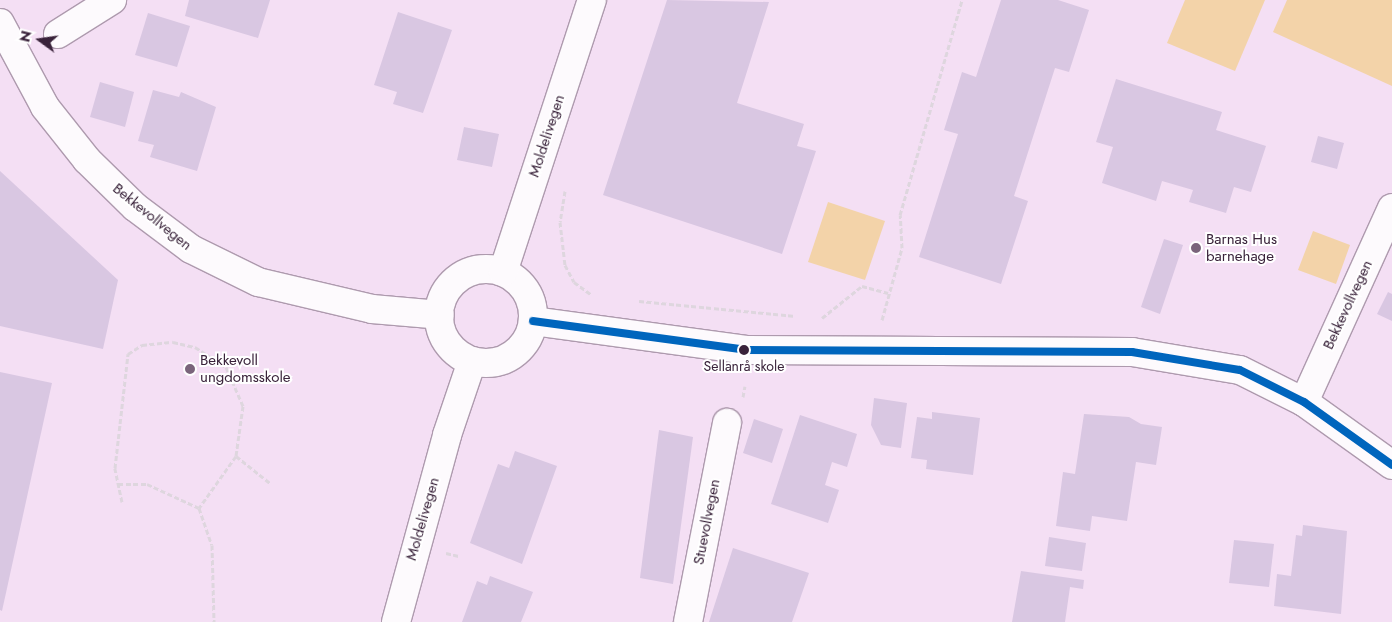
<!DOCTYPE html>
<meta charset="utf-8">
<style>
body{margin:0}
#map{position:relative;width:1392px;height:622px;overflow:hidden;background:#f4dff4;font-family:Jost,sans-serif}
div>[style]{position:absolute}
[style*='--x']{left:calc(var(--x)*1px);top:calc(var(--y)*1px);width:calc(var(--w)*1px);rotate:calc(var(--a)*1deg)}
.green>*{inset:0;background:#f3d3a9}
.building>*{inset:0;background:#d9c7e2}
.path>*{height:3px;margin-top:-1.5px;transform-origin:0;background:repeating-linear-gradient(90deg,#ded6de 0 5px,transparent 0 7.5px)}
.roads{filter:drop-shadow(1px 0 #ae9aae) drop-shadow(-1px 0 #ae9aae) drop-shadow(0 1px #ae9aae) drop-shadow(0 -1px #ae9aae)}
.street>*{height:28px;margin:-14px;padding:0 14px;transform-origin:14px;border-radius:14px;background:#fdfafd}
.secondary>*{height:28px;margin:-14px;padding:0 14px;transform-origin:14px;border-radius:14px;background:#fdfafd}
.secondary>.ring{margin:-14px;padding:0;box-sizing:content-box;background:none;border:28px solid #fdfafd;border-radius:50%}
.bus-1>*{height:8px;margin:-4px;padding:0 4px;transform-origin:4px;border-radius:4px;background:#0065bd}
.dots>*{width:14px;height:14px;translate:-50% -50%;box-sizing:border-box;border:2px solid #fff;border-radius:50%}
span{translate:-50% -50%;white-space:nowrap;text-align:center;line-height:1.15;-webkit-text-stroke:4px #fff;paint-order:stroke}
.bus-label{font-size:14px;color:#39223a}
.street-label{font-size:15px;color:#39223a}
.poi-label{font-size:15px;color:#39223a}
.left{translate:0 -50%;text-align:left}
.north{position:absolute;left:15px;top:15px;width:50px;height:50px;-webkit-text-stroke:4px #fff;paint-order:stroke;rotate:284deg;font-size:14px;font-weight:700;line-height:20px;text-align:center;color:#39223a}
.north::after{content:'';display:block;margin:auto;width:18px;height:22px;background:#39223a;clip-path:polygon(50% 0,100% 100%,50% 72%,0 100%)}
</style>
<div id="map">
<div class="green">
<i style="clip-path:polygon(1185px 0,1265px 0,1235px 71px,1167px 43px)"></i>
<i style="clip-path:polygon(1287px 0,1392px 0,1392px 86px,1273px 32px)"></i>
<i style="clip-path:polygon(828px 202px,885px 221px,865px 280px,808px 262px)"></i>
<i style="clip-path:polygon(1313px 231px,1350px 245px,1336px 284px,1298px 270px)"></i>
</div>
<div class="building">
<i style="clip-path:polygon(189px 0,270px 0,258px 38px,185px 16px)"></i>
<i style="clip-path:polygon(667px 0,769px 2px,737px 103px,804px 124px,797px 146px,816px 151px,782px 254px,603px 195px)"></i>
<i style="clip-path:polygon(1001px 0,1058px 0,1089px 10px,1069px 72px,1055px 68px,1014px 196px,1028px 201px,1001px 284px,919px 257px,958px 134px,944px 130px,962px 72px,976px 77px)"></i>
<i style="clip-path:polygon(398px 12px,452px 30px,423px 113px,393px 104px,397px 92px,374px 85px)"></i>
<i style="clip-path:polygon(148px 13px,190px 26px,177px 67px,135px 55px)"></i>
<i style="clip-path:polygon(1116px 79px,1222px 112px,1216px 130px,1266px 146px,1251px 192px,1234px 187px,1226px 213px,1189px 202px,1193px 190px,1162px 181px,1156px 201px,1102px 183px,1113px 147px,1096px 142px)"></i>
<i style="clip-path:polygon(100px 82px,134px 92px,125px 127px,90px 117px)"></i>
<i style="clip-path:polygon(153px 90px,179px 97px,181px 92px,216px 107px,197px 171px,150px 157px,154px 145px,138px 141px)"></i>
<i style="clip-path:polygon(464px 127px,499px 134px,492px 167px,457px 160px)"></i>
<i style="clip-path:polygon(1318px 136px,1344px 143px,1337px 169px,1311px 162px)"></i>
<i style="clip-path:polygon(0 171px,118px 280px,103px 349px,0 326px)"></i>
<i style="clip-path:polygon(1164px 239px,1183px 245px,1160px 314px,1141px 307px)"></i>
<i style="clip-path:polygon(1388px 292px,1392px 294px,1392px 321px,1377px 314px)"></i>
<i style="clip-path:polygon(0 372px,52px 383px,2px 611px,0 610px)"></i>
<i style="clip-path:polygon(874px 398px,907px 403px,901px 448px,881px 445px,871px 425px)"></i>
<i style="clip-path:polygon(932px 412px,980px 418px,973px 475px,926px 469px,927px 460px,911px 458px,917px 417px,932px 419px)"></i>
<i style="clip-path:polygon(1084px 414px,1129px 417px,1141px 424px,1162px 427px,1156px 465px,1136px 462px,1127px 521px,1092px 516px,1090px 531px,1056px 526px,1063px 472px,1075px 474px)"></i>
<i style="clip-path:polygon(800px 415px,857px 434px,847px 467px,832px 462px,825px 485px,839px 490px,828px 523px,771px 504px)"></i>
<i style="clip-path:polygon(754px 419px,783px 429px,772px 463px,743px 453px)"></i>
<i style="clip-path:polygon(659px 430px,693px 437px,673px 584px,640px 578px)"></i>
<i style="clip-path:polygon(515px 451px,557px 466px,522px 564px,470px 543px,498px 464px,509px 468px)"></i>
<i style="clip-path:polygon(1303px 525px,1347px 531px,1341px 614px,1274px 606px,1277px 574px,1291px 576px,1296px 535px,1302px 536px)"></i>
<i style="clip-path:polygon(1049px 537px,1086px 543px,1082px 571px,1045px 566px)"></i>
<i style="clip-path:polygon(1234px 540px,1274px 544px,1269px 587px,1229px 583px)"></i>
<i style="clip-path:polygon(733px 548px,809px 573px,792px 622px,709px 622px)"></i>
<i style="clip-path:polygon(1021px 571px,1084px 580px,1083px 589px,1070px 587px,1065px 622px,1012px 622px)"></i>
<i style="clip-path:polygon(490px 576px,533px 592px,521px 622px,462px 622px,477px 581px,487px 585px)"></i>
</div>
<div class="path">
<i style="--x:565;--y:191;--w:31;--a:99"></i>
<i style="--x:560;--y:222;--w:43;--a:83.4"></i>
<i style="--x:565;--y:265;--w:19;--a:62"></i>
<i style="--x:574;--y:282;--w:22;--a:36"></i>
<i style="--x:639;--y:301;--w:157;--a:5.5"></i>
<i style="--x:822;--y:318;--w:51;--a:-38.7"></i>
<i style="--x:862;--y:286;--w:27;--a:15"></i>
<i style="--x:882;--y:320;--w:75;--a:-74.5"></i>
<i style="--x:902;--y:248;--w:33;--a:-93"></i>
<i style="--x:900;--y:215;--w:224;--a:-73.9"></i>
<i style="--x:743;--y:397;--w:11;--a:-80"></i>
<i style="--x:236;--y:456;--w:43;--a:38.5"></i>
<i style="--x:118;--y:484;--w:29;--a:0"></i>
<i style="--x:147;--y:484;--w:57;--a:24.8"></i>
<i style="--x:199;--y:508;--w:39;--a:71"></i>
<i style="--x:212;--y:545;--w:77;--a:88.5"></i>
<i style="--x:122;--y:502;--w:35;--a:-102"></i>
<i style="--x:115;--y:468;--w:115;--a:-83.5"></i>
<i style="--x:128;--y:354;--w:17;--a:-33"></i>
<i style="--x:142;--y:345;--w:31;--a:-6"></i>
<i style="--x:173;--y:342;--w:23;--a:13"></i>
<i style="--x:195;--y:347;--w:37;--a:33"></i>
<i style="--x:226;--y:367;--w:43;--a:66.4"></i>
<i style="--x:243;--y:406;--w:50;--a:98"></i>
<i style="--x:236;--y:456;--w:64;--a:125.4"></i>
<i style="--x:446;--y:553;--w:13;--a:13"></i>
</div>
<div class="roads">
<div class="street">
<i style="--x:0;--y:23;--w:95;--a:61.8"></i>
<i style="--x:45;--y:107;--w:68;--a:51.6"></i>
<i style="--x:87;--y:160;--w:67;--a:44.4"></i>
<i style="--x:135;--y:207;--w:70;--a:36.9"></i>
<i style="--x:191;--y:249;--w:75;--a:26.2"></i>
<i style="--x:258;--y:282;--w:117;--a:13.3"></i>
<i style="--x:372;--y:309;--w:68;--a:5"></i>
<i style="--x:58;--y:34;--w:64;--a:-32.2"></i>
<i style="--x:533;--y:321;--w:216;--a:7.7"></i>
<i style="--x:747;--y:350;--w:385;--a:0.3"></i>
<i style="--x:1132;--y:352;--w:109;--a:9.5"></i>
<i style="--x:1240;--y:370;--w:72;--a:26.6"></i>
<i style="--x:1304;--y:402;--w:108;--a:35.6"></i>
<i style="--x:1304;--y:402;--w:213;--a:-65.6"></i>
<i style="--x:688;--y:622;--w:203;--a:-78.9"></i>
</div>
<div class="secondary">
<i class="ring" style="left:439px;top:269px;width:66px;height:66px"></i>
<i style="--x:503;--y:272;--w:286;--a:-71.9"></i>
<i style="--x:396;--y:622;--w:194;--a:-74.7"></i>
<i style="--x:447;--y:435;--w:78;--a:-71.3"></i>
</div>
</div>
<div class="bus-1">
<i style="--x:533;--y:321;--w:216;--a:7.7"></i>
<i style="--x:747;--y:350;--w:385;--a:0.3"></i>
<i style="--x:1132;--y:352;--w:109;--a:9.5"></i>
<i style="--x:1240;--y:370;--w:72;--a:26.6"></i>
<i style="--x:1304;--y:402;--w:108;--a:35.6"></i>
</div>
<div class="dots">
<i style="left:1196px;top:248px;background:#7a647b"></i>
<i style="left:744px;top:350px;background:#39223a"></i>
<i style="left:190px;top:369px;background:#7a647b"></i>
</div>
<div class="bus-label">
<span style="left:744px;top:366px">Sellanrå skole</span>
</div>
<div class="street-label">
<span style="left:547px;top:136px;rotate:-72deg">Moldelivegen</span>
<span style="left:152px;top:217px;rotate:39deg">Bekkevollvegen</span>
<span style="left:1348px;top:305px;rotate:-65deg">Bekkevollvegen</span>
<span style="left:423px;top:519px;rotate:-74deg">Moldelivegen</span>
<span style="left:707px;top:522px;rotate:-79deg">Stuevollvegen</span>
</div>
<div class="poi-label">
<span class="left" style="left:1206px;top:248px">Barnas Hus<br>barnehage</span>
<span class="left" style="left:200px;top:369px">Bekkevoll<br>ungdomsskole</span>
</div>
<div class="north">N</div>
</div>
